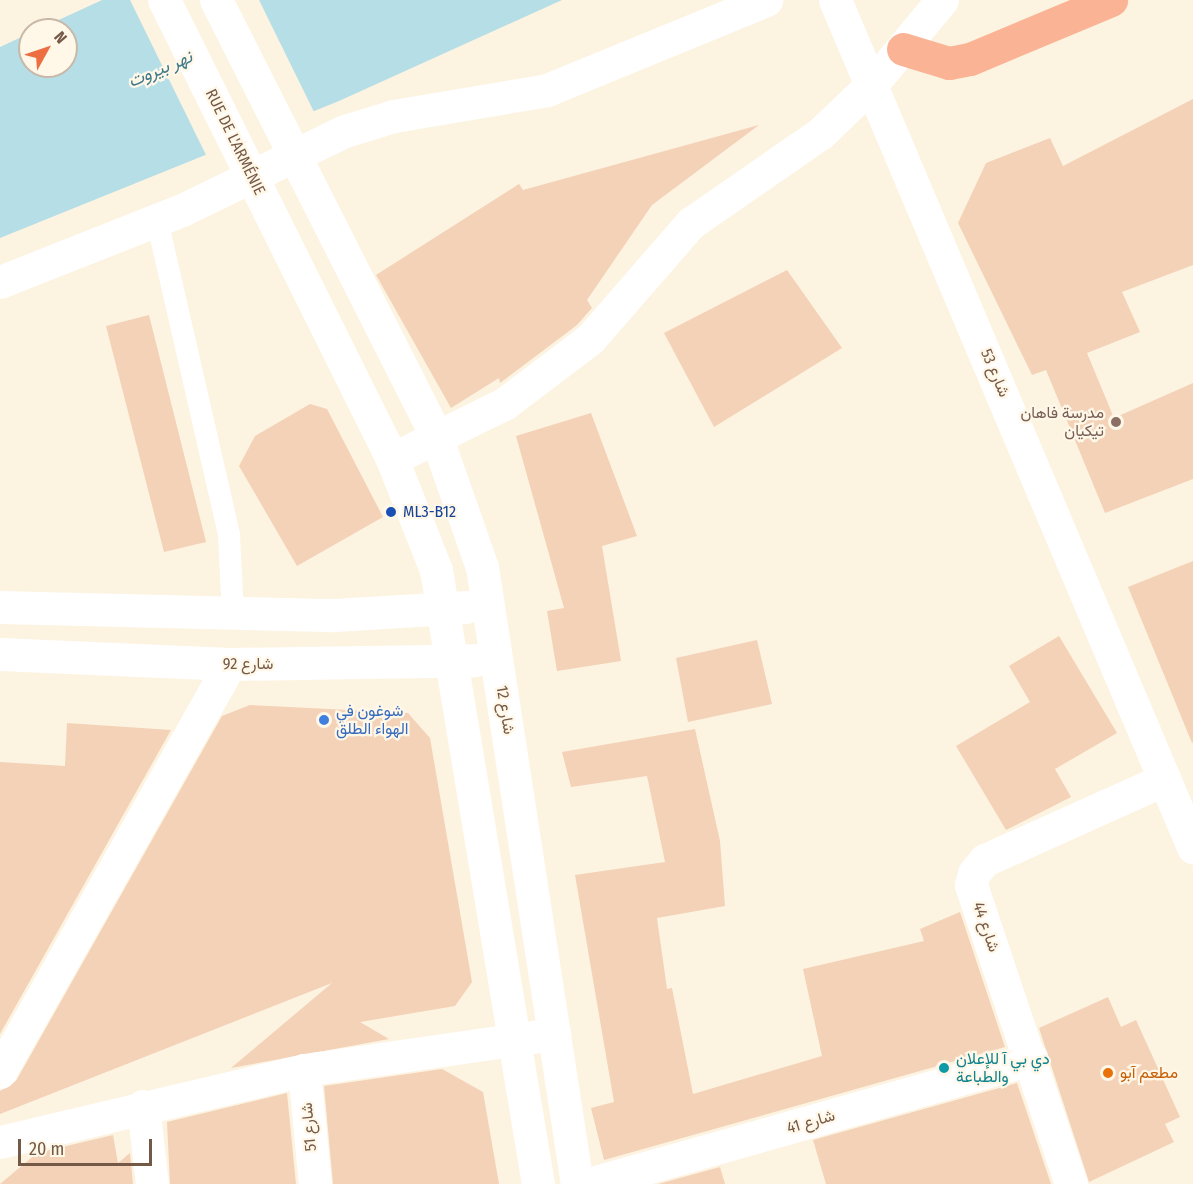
<!DOCTYPE html>
<meta charset="utf-8">
<style>
body{margin:0}
#map{position:relative;width:1193px;height:1184px;overflow:hidden;background:#fdf3e1;font-family:"Fira Sans Condensed",Vazirmatn,sans-serif}
div>[style]{position:absolute}
[style*='--x']{left:calc(var(--x)*1px);top:calc(var(--y)*1px);width:calc(var(--w)*1px);rotate:calc(var(--a)*1deg)}
.water>*{inset:0;background:#b5dee7}
.pier>*{inset:0;background:#fdf3e1}
.building>*{inset:0;background:#f3d2b8}
.lane>*{height:22px;margin:-11px;padding:0 11px;transform-origin:11px;border-radius:11px;background:#fff}
.street>*{height:33px;margin:-16.5px;padding:0 16.5px;transform-origin:16.5px;border-radius:16.5px;background:#fff}
.secondary>*{height:33px;margin:-16.5px;padding:0 16.5px;transform-origin:16.5px;border-radius:16.5px;background:#fff}
.highway>*{height:33px;margin:-16.5px;padding:0 16.5px;transform-origin:16.5px;border-radius:16.5px;background:#fab495}
.dots>*{width:16px;height:16px;translate:-50% -50%;box-sizing:border-box;border:3px solid #fff7e8;border-radius:50%}
span{translate:-50% -50%;white-space:nowrap;text-align:center;line-height:1.15;-webkit-text-stroke:4.5px #fff7e8;paint-order:stroke}
.street-label{font-size:16px;color:#755947}
.education-label{font-size:16px;color:#785e54}
.right{translate:-100% -50%;text-align:right}
.transit-label{font-size:16px;color:#164399}
.left{translate:0 -50%;text-align:left}
.shop-label{font-size:16px;color:#366cbe}
.culture-label{font-size:16px;color:#0d838f}
.food-label{font-size:16px;color:#c56008}
.water-label{font-size:18px;color:#407a8a;font-style:italic}
.north{position:absolute;left:18px;top:18px;width:60px;height:60px;box-sizing:border-box;background:#fff7e8;border:2px solid #c8b8a8;border-radius:50%;rotate:50deg;font-size:16px;font-weight:700;line-height:24px;text-align:center;color:#755947}
.north::after{content:'';display:block;margin:auto;width:21px;height:27px;background:#ec6e41;clip-path:polygon(50% 0,100% 100%,50% 72%,0 100%)}
.scale{position:absolute;left:18px;top:1139px;width:134px;height:27px;box-sizing:border-box;border:3px solid #755947;border-top:0;padding-left:8px;font-size:18px;line-height:21px;white-space:nowrap;color:#755947;-webkit-text-stroke:4px #fff7e8;paint-order:stroke}
</style>
<div id="map">
<div class="water">
<i style="clip-path:polygon(102px 0,562px 0,339px 101px,0 238px,0 47px,30px 33px,30px 66px,66px 66px,66px 30px,37px 30px)"></i>
</div>
<div class="pier">
<i style="clip-path:polygon(130px 0,259px 0,315px 114px,207px 157px)"></i>
</div>
<div class="building">
<i style="clip-path:polygon(1193px 99px,1193px 265px,1122px 292px,1140px 332px,1087px 353px,1114px 418px,1193px 383px,1193px 479px,1105px 513px,1046px 370px,1032px 375px,958px 223px,986px 163px,1050px 138px,1063px 166px)"></i>
<i style="clip-path:polygon(759px 125px,652px 205px,587px 300px,592px 308px,577px 325px,500px 383px,499px 378px,451px 408px,376px 275px,519px 184px,523px 190px)"></i>
<i style="clip-path:polygon(787px 270px,842px 348px,714px 427px,664px 333px)"></i>
<i style="clip-path:polygon(149px 315px,206px 542px,164px 552px,106px 326px)"></i>
<i style="clip-path:polygon(310px 404px,327px 409px,383px 517px,297px 566px,239px 466px,255px 436px)"></i>
<i style="clip-path:polygon(591px 413px,637px 536px,602px 546px,621px 661px,557px 671px,547px 611px,564px 608px,516px 436px)"></i>
<i style="clip-path:polygon(1193px 561px,1193px 742px,1192px 743px,1128px 587px)"></i>
<i style="clip-path:polygon(1059px 636px,1117px 733px,1055px 769px,1071px 797px,1006px 830px,956px 746px,1030px 702px,1009px 666px)"></i>
<i style="clip-path:polygon(757px 640px,772px 704px,688px 722px,676px 658px)"></i>
<i style="clip-path:polygon(250px 705px,408px 713px,430px 738px,472px 982px,455px 1006px,360px 1022px,389px 1039px,231px 1068px,332px 983px,0 1114px,0 1091px,16px 1081px,222px 716px)"></i>
<i style="clip-path:polygon(67px 723px,171px 730px,0 1034px,0 762px,65px 766px)"></i>
<i style="clip-path:polygon(695px 729px,720px 841px,725px 906px,657px 918px,667px 989px,672px 988px,693px 1094px,822px 1056px,803px 969px,924px 941px,920px 929px,960px 912px,1005px 1047px,604px 1160px,591px 1108px,614px 1102px,575px 875px,665px 862px,647px 776px,571px 787px,562px 752px)"></i>
<i style="clip-path:polygon(1108px 997px,1121px 1027px,1136px 1020px,1180px 1117px,1165px 1124px,1174px 1142px,1089px 1182px,1039px 1028px)"></i>
<i style="clip-path:polygon(442px 1069px,483px 1092px,499px 1184px,333px 1184px,324px 1086px)"></i>
<i style="clip-path:polygon(1017px 1083px,1051px 1184px,826px 1184px,813px 1140px)"></i>
<i style="clip-path:polygon(287px 1093px,296px 1184px,170px 1184px,167px 1122px)"></i>
<i style="clip-path:polygon(113px 1135px,118px 1163px,130px 1153px,133px 1184px,0 1184px,37px 1153px)"></i>
<i style="clip-path:polygon(720px 1167px,725px 1184px,658px 1184px)"></i>
</div>
<div class="lane">
<i style="--x:157;--y:220;--w:323;--a:77.1"></i>
<i style="--x:229;--y:535;--w:79;--a:87.1"></i>
</div>
<div class="street">
<i style="--x:835;--y:0;--w:920;--a:67.09"></i>
<i style="--x:304;--y:1070;--w:115;--a:84.5"></i>
<i style="--x:0;--y:1072;--w:468;--a:-60.6"></i>
<i style="--x:143;--y:1106;--w:79;--a:83.4"></i>
<i style="--x:0;--y:1142;--w:312;--a:-13.3"></i>
<i style="--x:304;--y:1070;--w:253;--a:-8.2"></i>
<i style="--x:589;--y:1184;--w:460;--a:-15.8"></i>
<i style="--x:1071;--y:1184;--w:315;--a:-108.5"></i>
<i style="--x:971;--y:885;--w:12;--a:-76"></i>
<i style="--x:974;--y:873;--w:17;--a:-50"></i>
<i style="--x:985;--y:860;--w:197;--a:-24.2"></i>
</div>
<div class="secondary">
<i style="--x:164;--y:0;--w:513;--a:63.58"></i>
<i style="--x:392;--y:459;--w:119;--a:68.4"></i>
<i style="--x:436;--y:570;--w:622;--a:80.57"></i>
<i style="--x:216;--y:0;--w:488;--a:63.2"></i>
<i style="--x:436;--y:436;--w:139;--a:70.7"></i>
<i style="--x:482;--y:567;--w:624;--a:81.25"></i>
<i style="--x:0;--y:282;--w:196;--a:-21.6"></i>
<i style="--x:182;--y:210;--w:181;--a:-25.9"></i>
<i style="--x:345;--y:131;--w:51;--a:-17"></i>
<i style="--x:394;--y:116;--w:155;--a:-9.6"></i>
<i style="--x:547;--y:90;--w:237;--a:-22.3"></i>
<i style="--x:392;--y:459;--w:125;--a:-26.2"></i>
<i style="--x:504;--y:404;--w:108;--a:-37.1"></i>
<i style="--x:590;--y:339;--w:154;--a:-49"></i>
<i style="--x:691;--y:223;--w:158;--a:-34.7"></i>
<i style="--x:821;--y:133;--w:72;--a:-43.9"></i>
<i style="--x:873;--y:83;--w:108;--a:-50.3"></i>
<i style="--x:0;--y:607;--w:335;--a:1.4"></i>
<i style="--x:335;--y:615;--w:131;--a:-3.5"></i>
<i style="--x:0;--y:654;--w:230;--a:2.5"></i>
<i style="--x:230;--y:664;--w:245;--a:-0.9"></i>
</div>
<div class="highway">
<i style="--x:903;--y:49;--w:48;--a:16.9"></i>
<i style="--x:949;--y:63;--w:21;--a:-11"></i>
<i style="--x:970;--y:59;--w:153;--a:-22.7"></i>
</div>
<div class="dots">
<i style="left:1116px;top:422px;background:#8d6e63"></i>
<i style="left:391px;top:512px;background:#1a4fb4"></i>
<i style="left:324px;top:720px;background:#3f7fe0"></i>
<i style="left:944px;top:1068px;background:#0f9aa8"></i>
<i style="left:1108px;top:1073px;background:#e8710a"></i>
</div>
<div class="street-label">
<span style="left:235px;top:142px;rotate:64deg">RUE DE L'ARMÉNIE</span>
<span style="left:995px;top:373px;rotate:67deg">شارع 53</span>
<span style="left:248px;top:664px">شارع 92</span>
<span style="left:505px;top:710px;rotate:81deg">شارع 12</span>
<span style="left:986px;top:927px;rotate:71deg">شارع 44</span>
<span style="left:811px;top:1122px;rotate:-16deg">شارع 41</span>
<span style="left:309px;top:1127px;rotate:-95deg">شارع 51</span>
</div>
<div class="education-label">
<span class="right" style="left:1104px;top:422px">مدرسة فاهان<br>تيكيان</span>
</div>
<div class="transit-label">
<span class="left" style="left:403px;top:512px">ML3-B12</span>
</div>
<div class="shop-label">
<span class="left" style="left:336px;top:720px">شوغون في<br>الهواء الطلق</span>
</div>
<div class="culture-label">
<span class="left" style="left:956px;top:1068px">دي بي آ للإعلان<br>والطباعة</span>
</div>
<div class="food-label">
<span class="left" style="left:1120px;top:1073px">مطعم آبو</span>
</div>
<div class="water-label">
<span style="left:160px;top:69px;rotate:-23deg">نهر بيروت</span>
</div>
<div class="north">N</div>
<div class="scale">20 m</div>
</div>
